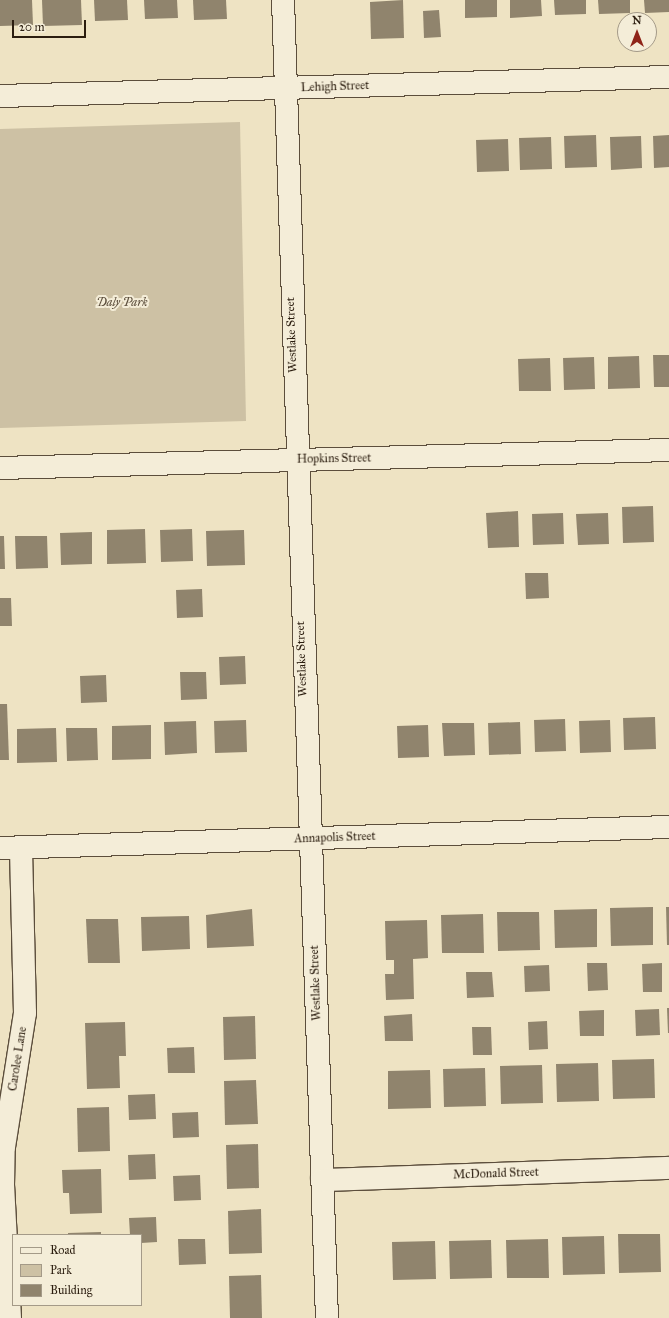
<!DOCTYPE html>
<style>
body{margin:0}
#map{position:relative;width:669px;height:1318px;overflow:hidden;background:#eee3c3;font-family:"IM FELL Great Primer",serif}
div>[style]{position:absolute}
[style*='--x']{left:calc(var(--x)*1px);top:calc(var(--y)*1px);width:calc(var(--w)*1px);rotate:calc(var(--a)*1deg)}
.green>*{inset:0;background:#cdc1a4}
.building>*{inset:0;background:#90846d}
.roads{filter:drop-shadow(1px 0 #5c4e3c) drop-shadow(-1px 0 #5c4e3c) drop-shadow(0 1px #5c4e3c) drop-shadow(0 -1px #5c4e3c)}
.minor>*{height:22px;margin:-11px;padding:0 11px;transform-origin:11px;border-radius:11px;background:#f4edd8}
.tertiary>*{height:22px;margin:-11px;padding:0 11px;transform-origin:11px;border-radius:11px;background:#f4edd8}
span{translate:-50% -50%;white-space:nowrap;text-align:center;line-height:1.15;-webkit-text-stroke:4px #f4edd8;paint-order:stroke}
.street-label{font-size:12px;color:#2b1d0f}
.park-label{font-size:12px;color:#5c4e3c;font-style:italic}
.legend{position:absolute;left:12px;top:1234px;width:130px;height:72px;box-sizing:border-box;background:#f4edd8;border:1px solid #a49a88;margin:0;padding:5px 7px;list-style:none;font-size:12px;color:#2b1d0f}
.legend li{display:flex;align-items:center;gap:8px;height:20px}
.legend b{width:20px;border:1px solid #a49a88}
.north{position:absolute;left:617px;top:12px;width:40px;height:40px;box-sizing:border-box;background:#f4edd8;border:1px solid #a49a88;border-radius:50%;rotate:0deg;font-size:11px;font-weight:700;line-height:16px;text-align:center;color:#2b1d0f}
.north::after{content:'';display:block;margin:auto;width:14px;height:18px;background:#8f2418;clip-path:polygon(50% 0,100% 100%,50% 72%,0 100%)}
.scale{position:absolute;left:12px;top:20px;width:74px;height:18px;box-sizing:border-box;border:2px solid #2b1d0f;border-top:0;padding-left:5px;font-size:12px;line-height:14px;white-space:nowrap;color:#2b1d0f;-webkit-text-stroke:3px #f4edd8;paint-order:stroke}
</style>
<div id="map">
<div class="green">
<i style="clip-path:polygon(240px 122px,246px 421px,0 428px,0 129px)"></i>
</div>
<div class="building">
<i style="clip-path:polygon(0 0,32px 0,33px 25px,0 26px)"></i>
<i style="clip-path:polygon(42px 0,81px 0,82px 25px,43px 26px)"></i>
<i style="clip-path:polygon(94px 0,127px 0,128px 20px,95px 21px)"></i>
<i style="clip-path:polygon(144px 0,177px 0,178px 18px,145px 19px)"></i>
<i style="clip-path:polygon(193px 0,226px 0,227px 19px,194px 20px)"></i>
<i style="clip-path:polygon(403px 0,404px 38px,371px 39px,370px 2px)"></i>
<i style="clip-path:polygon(465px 0,497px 0,497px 17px,465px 18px)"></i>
<i style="clip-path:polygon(510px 0,541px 0,542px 16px,510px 18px)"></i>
<i style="clip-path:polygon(554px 0,586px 0,586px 14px,555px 15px)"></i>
<i style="clip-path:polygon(598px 0,630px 0,630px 13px,599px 14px)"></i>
<i style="clip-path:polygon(644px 0,669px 0,669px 12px,645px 13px)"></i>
<i style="clip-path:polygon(439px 10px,441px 37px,424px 38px,423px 11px)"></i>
<i style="clip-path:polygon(596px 135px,597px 167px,565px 168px,564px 136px)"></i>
<i style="clip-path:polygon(669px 135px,669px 167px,654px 168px,653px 136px)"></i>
<i style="clip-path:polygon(641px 136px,642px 168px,611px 170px,610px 137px)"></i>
<i style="clip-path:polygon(551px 137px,552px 169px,520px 170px,519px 138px)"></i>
<i style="clip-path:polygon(508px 139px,509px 171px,477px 172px,476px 140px)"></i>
<i style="clip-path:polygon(653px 355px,669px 355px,669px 387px,654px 387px)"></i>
<i style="clip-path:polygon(639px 356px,640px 388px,608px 389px,608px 357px)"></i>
<i style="clip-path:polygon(594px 357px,595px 389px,564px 390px,563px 358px)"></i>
<i style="clip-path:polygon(550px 358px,551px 391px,519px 391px,518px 359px)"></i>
<i style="clip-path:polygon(653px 506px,654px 542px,623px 543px,622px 507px)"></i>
<i style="clip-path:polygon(518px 511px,519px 547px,488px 548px,486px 513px)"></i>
<i style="clip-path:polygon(563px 513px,564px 544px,533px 545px,532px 514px)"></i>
<i style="clip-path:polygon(608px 513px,609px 544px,578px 545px,576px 514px)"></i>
<i style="clip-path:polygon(145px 529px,146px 563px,107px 564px,107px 530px)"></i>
<i style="clip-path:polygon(192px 529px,193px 561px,161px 562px,160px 530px)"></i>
<i style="clip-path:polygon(244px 530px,245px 565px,207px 566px,206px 531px)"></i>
<i style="clip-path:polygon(92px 532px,92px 564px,61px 565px,60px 533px)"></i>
<i style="clip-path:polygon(0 536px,4px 536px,5px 569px,0 569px)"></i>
<i style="clip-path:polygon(15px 536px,47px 536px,48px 568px,16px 569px)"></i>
<i style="clip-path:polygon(525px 573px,548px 573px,549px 598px,526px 599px)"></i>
<i style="clip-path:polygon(202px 589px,203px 617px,177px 618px,176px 590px)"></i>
<i style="clip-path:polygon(0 598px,11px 598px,12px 626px,0 626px)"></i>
<i style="clip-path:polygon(245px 656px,246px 684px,220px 685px,219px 657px)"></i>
<i style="clip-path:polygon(180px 672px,206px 672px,207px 699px,181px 700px)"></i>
<i style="clip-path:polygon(106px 675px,107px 702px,81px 703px,80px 676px)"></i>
<i style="clip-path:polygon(0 704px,7px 704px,9px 760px,0 760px)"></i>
<i style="clip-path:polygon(655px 717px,656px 749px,624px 750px,623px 718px)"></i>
<i style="clip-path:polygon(565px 719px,566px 751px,535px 752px,534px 720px)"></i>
<i style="clip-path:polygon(246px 720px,247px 752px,215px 753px,214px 721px)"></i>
<i style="clip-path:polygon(610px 720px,611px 752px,580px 753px,579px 721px)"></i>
<i style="clip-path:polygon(196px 721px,197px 753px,165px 755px,164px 722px)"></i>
<i style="clip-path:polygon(520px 722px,521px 754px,489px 755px,488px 723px)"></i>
<i style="clip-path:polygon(442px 723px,474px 723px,475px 755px,444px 756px)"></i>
<i style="clip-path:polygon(151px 725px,151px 759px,112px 760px,112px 726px)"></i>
<i style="clip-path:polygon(428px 725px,429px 757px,398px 758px,397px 726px)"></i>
<i style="clip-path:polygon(56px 728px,57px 762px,17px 763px,17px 729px)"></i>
<i style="clip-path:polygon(66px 728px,97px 728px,98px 760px,67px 761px)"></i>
<i style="clip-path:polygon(653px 907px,653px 945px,611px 946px,610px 908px)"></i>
<i style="clip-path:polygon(666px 907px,669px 907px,669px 945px,667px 945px)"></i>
<i style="clip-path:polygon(252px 909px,254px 946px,207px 948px,206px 915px)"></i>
<i style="clip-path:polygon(597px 909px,597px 947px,555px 948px,554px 910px)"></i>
<i style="clip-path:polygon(497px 912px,539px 912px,540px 950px,498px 951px)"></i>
<i style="clip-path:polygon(483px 914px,484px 953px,442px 953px,441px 915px)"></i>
<i style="clip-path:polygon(189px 916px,190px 949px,142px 951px,141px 917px)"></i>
<i style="clip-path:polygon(86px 919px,118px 919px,120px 963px,88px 963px)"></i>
<i style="clip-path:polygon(427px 920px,428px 958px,413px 959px,414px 999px,386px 1000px,385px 974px,394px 974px,394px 960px,386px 960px,385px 921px)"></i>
<i style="clip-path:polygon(587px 963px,607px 963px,608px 990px,588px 991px)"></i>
<i style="clip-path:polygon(662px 963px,662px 992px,643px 992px,642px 964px)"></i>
<i style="clip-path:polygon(549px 965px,550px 991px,525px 992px,524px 966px)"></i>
<i style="clip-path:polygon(466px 972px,492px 972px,494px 997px,467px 998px)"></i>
<i style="clip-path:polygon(667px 1008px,669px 1008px,669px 1033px,668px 1033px)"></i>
<i style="clip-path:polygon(659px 1009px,660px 1035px,636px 1036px,635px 1010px)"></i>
<i style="clip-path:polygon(604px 1010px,604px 1036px,580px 1036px,579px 1011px)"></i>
<i style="clip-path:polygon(412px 1014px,413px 1041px,385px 1041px,384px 1016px)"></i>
<i style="clip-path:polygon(255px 1016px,256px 1059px,224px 1060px,223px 1017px)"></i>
<i style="clip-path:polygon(547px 1021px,548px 1049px,529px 1050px,528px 1022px)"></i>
<i style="clip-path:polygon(125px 1022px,126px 1056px,119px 1056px,120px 1088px,87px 1089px,85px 1023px)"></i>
<i style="clip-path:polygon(472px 1027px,491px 1027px,492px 1055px,473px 1055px)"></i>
<i style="clip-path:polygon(194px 1047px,195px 1073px,168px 1073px,167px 1048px)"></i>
<i style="clip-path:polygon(654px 1059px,655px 1098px,613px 1099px,612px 1060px)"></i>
<i style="clip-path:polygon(598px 1063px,599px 1101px,557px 1102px,556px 1064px)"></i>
<i style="clip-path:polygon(542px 1065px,543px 1103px,501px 1104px,500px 1066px)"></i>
<i style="clip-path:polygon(485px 1068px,486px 1106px,444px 1107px,443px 1069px)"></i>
<i style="clip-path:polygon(430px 1070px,431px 1108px,388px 1109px,388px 1071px)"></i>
<i style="clip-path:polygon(256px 1080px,258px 1124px,225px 1125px,224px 1081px)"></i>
<i style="clip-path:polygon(155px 1094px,156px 1119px,129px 1120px,128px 1095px)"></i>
<i style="clip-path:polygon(109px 1107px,110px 1151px,78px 1152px,77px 1108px)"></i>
<i style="clip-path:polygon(198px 1112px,199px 1137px,173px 1138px,172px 1113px)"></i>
<i style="clip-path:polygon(258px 1144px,259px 1188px,227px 1189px,226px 1145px)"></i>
<i style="clip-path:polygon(155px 1154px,156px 1179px,129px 1180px,128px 1155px)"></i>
<i style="clip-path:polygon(101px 1169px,102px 1213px,70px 1214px,69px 1193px,63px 1193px,62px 1170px)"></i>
<i style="clip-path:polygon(200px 1175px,201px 1200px,174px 1201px,173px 1176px)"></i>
<i style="clip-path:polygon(261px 1209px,262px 1253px,229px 1254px,228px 1211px)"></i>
<i style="clip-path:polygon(156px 1217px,157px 1242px,141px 1243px,141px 1235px,130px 1235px,129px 1218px)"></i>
<i style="clip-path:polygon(101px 1232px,101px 1235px,68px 1235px,68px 1233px)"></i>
<i style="clip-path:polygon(618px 1234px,660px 1234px,661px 1272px,619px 1273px)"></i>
<i style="clip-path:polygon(604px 1236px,605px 1274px,563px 1275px,562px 1237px)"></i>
<i style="clip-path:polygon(178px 1239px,205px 1239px,206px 1264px,179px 1265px)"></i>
<i style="clip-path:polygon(548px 1239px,549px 1278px,507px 1278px,506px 1240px)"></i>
<i style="clip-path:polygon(491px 1240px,492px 1278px,450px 1279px,449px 1241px)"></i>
<i style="clip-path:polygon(435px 1241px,436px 1279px,393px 1280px,392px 1242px)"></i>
<i style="clip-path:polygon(261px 1275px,262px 1318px,230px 1318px,229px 1276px)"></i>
</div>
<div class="roads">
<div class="minor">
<i style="--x:283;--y:0;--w:1319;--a:88.09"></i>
<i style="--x:0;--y:96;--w:669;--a:-1.63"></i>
<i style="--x:0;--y:468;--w:669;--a:-1.54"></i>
<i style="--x:322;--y:1180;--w:347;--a:-2"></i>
<i style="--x:10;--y:1318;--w:132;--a:-93"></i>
<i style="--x:3;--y:1186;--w:39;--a:-89"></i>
<i style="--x:4;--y:1147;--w:136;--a:-81.1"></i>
<i style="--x:25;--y:1013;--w:166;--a:-91.4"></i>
</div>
<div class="tertiary">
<i style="--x:0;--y:848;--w:669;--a:-1.8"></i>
</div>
</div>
<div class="street-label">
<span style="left:335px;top:87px;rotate:-2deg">Lehigh Street</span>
<span style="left:292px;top:335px;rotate:-92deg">Westlake Street</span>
<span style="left:334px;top:459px;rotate:-1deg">Hopkins Street</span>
<span style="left:302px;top:659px;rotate:-92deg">Westlake Street</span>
<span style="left:335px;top:838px;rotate:-2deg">Annapolis Street</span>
<span style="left:316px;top:983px;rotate:-92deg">Westlake Street</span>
<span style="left:18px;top:1059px;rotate:-81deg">Carolee Lane</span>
<span style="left:496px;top:1174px;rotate:-2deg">McDonald Street</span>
</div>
<div class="park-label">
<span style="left:122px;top:303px">Daly Park</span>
</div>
<ul class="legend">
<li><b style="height:5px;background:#f4edd8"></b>Road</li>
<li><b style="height:11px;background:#cdc1a4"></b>Park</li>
<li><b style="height:11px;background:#90846d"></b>Building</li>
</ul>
<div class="north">N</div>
<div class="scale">20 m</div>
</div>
